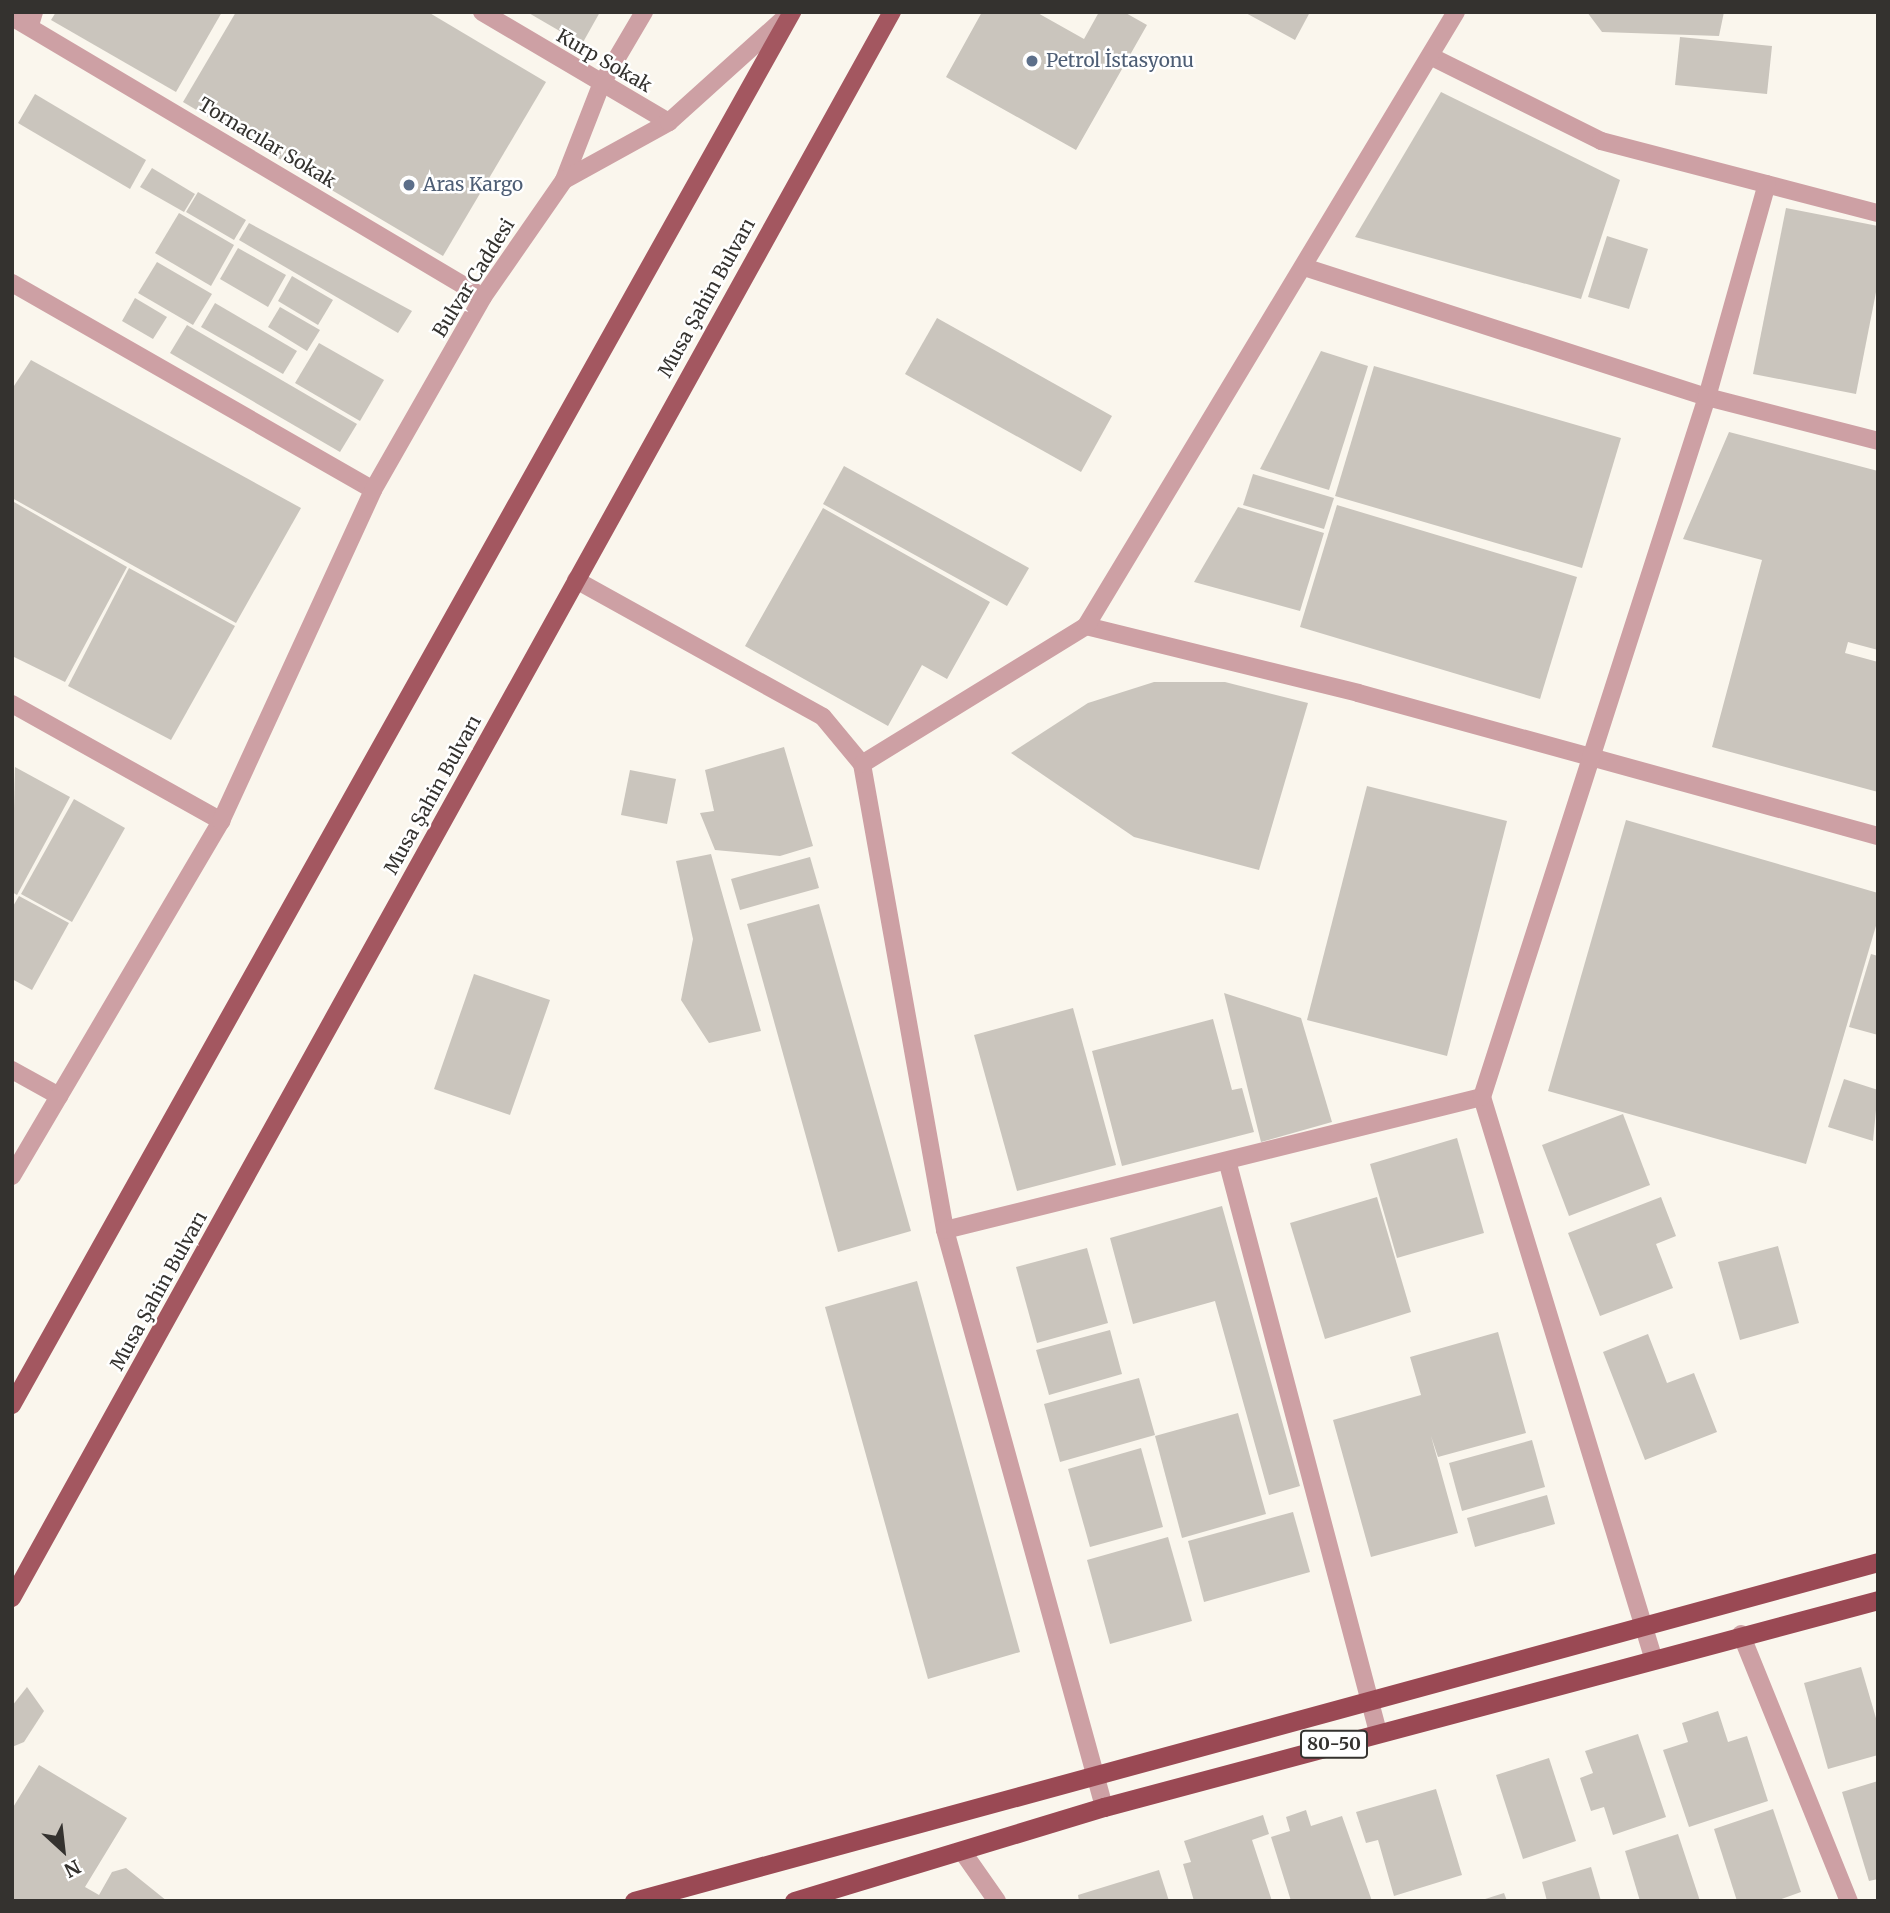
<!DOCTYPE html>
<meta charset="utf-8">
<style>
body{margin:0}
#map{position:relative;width:1890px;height:1913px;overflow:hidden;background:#faf6ed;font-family:Merriweather,serif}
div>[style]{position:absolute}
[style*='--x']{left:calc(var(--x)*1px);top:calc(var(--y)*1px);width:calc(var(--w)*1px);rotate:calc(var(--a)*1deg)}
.building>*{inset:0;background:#cac5bd}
.service>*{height:18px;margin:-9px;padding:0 9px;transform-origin:9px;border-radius:9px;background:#cda0a4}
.minor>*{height:18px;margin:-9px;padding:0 9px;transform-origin:9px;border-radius:9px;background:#cda0a4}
.tertiary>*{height:18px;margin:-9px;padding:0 9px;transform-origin:9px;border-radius:9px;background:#cda0a4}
.primary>*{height:18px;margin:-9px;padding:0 9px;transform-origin:9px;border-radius:9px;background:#a35760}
.trunk>*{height:19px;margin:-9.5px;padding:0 9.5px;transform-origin:9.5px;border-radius:9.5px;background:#9a4954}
.dots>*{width:19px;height:19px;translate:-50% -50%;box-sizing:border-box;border:4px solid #fff;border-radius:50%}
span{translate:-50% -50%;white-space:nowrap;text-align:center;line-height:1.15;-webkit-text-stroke:5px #fff;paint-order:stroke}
.shield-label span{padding:2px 5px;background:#fff;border:2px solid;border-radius:5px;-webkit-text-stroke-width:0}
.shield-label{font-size:18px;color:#34322f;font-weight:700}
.street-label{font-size:19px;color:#34322f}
.service-label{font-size:19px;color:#4e5e75}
.left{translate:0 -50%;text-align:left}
.frame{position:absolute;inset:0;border:14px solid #34322f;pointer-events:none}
.north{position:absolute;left:28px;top:1815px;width:70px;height:70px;-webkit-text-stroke:5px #fff;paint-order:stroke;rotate:153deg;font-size:19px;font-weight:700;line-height:28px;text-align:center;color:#34322f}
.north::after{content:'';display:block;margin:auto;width:24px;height:32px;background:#34322f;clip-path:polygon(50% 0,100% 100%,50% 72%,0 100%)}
</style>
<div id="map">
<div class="building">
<i style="clip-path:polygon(56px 12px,222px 12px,176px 92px,51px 20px)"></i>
<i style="clip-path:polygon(236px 12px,428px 12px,546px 82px,443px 256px,183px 102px)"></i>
<i style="clip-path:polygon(527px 12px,600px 12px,582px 44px)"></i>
<i style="clip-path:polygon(982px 12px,1036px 12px,1084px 39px,1099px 12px,1124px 12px,1147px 25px,1076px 150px,946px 77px)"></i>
<i style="clip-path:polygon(1244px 12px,1310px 12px,1295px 40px)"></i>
<i style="clip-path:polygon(1587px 12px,1724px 12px,1719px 36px,1602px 32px)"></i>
<i style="clip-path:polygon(1680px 37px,1772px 46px,1767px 94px,1675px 85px)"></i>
<i style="clip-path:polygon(1441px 92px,1620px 180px,1581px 299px,1355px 237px)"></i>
<i style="clip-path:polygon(35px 94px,146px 160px,130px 189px,18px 123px)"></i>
<i style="clip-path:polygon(152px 168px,195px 194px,184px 212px,140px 187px)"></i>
<i style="clip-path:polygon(198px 192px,246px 220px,234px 240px,186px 212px)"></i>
<i style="clip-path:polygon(1786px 208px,1878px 226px,1878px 282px,1856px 394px,1753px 374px)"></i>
<i style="clip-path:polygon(179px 213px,234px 245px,211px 286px,155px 253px)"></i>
<i style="clip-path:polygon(249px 223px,412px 311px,398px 333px,239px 240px)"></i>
<i style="clip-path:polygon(1607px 236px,1648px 249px,1629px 309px,1588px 297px)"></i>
<i style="clip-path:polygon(238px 248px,286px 275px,268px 307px,220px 279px)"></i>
<i style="clip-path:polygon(157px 262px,212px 294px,193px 325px,138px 293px)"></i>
<i style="clip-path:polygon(292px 276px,333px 300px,318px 325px,278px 301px)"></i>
<i style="clip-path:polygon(135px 298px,167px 317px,153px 339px,122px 321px)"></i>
<i style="clip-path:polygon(215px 303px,297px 351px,283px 374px,201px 327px)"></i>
<i style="clip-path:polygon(280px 307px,320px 330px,307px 351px,268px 327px)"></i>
<i style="clip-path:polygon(937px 318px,1112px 416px,1081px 472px,905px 374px)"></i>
<i style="clip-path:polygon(187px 325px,357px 424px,340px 452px,170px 353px)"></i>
<i style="clip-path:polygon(319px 343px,384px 380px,360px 421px,295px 383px)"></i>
<i style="clip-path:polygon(1321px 351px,1368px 366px,1329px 490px,1260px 469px)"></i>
<i style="clip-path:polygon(31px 360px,301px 508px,236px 623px,12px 498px,12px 389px)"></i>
<i style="clip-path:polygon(1374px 366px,1621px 438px,1582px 568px,1335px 496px)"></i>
<i style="clip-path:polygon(1729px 432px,1878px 471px,1878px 650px,1848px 642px,1845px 653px,1878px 662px,1878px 792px,1712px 747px,1762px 560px,1683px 539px)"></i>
<i style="clip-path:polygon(844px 466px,1029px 568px,1007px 606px,823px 504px)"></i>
<i style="clip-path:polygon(1253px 474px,1334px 498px,1324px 529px,1243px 505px)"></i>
<i style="clip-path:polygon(14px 502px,127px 567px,65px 682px,12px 656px)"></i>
<i style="clip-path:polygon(1337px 505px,1577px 577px,1540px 699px,1300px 627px)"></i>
<i style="clip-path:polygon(1238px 507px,1324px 533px,1300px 611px,1194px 582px)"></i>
<i style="clip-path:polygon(823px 508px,990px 602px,947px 679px,922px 665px,888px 726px,745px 646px)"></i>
<i style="clip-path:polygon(129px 568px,235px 626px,171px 740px,68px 686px)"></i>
<i style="clip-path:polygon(1154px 682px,1225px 682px,1308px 703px,1259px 870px,1134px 837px,1011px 753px,1088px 703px)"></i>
<i style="clip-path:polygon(784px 747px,813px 846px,780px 856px,715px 850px,700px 813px,714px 811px,705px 770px)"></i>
<i style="clip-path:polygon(15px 767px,70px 797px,17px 895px,12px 892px)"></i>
<i style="clip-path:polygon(630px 770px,676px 779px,667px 824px,621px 815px)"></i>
<i style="clip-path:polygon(1367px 786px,1507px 821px,1447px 1056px,1307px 1020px)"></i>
<i style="clip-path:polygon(74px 799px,125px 828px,72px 922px,21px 894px)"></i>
<i style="clip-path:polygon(1626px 820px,1878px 893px,1878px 919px,1806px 1164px,1548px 1091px)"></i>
<i style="clip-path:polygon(711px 854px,761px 1031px,709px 1043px,681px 1000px,693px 939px,676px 861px)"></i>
<i style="clip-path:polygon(810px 857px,819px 888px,740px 910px,731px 879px)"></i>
<i style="clip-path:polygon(19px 896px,69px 923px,32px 990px,12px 979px,12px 908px)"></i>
<i style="clip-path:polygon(819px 904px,911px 1231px,838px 1252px,747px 924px)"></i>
<i style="clip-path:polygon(1871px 954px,1878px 956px,1878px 1035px,1849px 1027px)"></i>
<i style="clip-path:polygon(474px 974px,550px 1000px,510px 1115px,434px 1089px)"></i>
<i style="clip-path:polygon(1224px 993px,1301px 1018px,1332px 1122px,1261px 1142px)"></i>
<i style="clip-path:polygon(1073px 1008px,1116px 1165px,1017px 1191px,974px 1035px)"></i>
<i style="clip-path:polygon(1213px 1019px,1232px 1090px,1242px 1088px,1254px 1132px,1122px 1166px,1092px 1051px)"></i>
<i style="clip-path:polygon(1844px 1079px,1878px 1090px,1873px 1141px,1828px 1127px)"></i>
<i style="clip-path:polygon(1623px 1114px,1650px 1185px,1569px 1216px,1542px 1145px)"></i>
<i style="clip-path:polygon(1457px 1138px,1484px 1233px,1397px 1258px,1370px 1164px)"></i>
<i style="clip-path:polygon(1377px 1197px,1411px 1312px,1325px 1339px,1290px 1223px)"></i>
<i style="clip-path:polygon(1661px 1197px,1676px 1236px,1656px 1244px,1673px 1288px,1600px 1316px,1568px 1233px)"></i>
<i style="clip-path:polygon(1222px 1206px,1300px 1486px,1269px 1495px,1215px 1301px,1133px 1324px,1110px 1238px)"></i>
<i style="clip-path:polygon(1778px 1246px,1799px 1323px,1740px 1340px,1718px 1262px)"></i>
<i style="clip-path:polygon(1087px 1248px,1108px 1323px,1037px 1343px,1016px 1267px)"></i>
<i style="clip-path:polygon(917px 1281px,1020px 1652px,928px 1679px,825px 1307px)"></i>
<i style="clip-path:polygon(1110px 1330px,1122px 1374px,1049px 1395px,1036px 1350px)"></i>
<i style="clip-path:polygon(1498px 1332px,1526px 1433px,1438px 1457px,1431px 1436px,1458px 1533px,1371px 1557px,1333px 1420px,1421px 1395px,1410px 1357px)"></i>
<i style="clip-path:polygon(1648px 1334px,1667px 1383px,1694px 1373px,1717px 1432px,1645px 1460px,1603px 1352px)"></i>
<i style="clip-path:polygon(1139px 1378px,1155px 1435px,1060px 1462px,1044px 1404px)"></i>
<i style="clip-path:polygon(1238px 1413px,1266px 1514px,1182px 1538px,1155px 1436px)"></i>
<i style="clip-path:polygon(1532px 1440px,1545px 1487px,1462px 1511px,1449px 1463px)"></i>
<i style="clip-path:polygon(1141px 1448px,1163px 1527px,1090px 1547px,1068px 1469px)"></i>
<i style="clip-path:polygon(1547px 1495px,1555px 1524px,1475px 1547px,1467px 1518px)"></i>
<i style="clip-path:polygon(1293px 1512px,1310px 1572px,1204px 1602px,1188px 1541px)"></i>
<i style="clip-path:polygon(1168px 1537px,1192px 1621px,1110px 1644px,1087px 1560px)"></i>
<i style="clip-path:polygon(1861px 1667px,1878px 1725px,1878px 1755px,1828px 1769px,1804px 1683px)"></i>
<i style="clip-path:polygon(27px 1687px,44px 1711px,24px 1742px,12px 1747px,12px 1706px)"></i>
<i style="clip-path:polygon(1718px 1711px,1728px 1742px,1747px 1736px,1768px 1801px,1689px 1827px,1663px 1750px,1688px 1742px,1682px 1723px)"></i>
<i style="clip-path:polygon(1638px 1734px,1666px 1817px,1613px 1835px,1604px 1807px,1591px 1811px,1580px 1778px,1593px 1773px,1585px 1751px)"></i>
<i style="clip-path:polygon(1549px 1758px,1576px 1841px,1523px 1859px,1496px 1775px)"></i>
<i style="clip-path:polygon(39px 1765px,127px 1818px,85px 1887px,99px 1895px,112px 1872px,126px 1868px,167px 1901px,12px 1901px,12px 1809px)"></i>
<i style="clip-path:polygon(1878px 1781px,1878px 1879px,1869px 1881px,1842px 1792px)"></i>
<i style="clip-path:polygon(1436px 1789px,1462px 1875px,1394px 1896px,1378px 1840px,1366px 1843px,1356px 1812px)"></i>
<i style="clip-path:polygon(1773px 1809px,1801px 1892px,1776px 1901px,1737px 1901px,1714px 1829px)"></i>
<i style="clip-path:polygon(1306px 1810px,1311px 1826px,1342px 1816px,1372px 1901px,1291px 1901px,1271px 1837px,1290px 1831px,1286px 1817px)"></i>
<i style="clip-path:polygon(1263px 1815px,1269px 1834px,1252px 1840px,1272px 1901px,1194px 1901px,1183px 1864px,1191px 1862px,1184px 1841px)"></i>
<i style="clip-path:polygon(1678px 1834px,1700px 1901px,1640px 1901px,1625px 1851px)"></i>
<i style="clip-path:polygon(1591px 1867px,1601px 1901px,1547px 1901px,1542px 1882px)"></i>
<i style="clip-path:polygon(1159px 1870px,1169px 1901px,1079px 1901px,1078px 1895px)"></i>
<i style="clip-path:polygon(1504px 1893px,1507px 1901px,1482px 1901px,1482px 1900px)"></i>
</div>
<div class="service">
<i style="--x:30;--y:25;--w:14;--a:-73"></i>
</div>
<div class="minor">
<i style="--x:482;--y:12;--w:217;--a:30.5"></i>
<i style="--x:12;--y:17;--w:548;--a:30.73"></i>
<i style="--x:1432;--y:57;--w:189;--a:26.4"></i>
<i style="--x:1601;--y:141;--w:286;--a:14.6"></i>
<i style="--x:1304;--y:267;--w:423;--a:17.9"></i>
<i style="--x:1707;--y:397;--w:177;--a:14.4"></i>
<i style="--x:12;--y:283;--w:416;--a:29.8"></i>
<i style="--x:576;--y:580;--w:282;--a:29"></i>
<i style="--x:823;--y:717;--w:61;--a:50.3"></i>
<i style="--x:862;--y:764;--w:473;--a:79.9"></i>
<i style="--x:945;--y:1230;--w:599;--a:74.59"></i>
<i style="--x:1086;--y:626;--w:280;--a:13.8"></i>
<i style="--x:1358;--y:693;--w:539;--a:15.38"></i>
<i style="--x:12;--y:704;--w:240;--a:29.2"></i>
<i style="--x:862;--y:764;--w:263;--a:-31.6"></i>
<i style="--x:1086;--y:626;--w:717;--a:-58.93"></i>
<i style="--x:12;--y:1070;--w:54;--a:29"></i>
<i style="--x:1228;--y:1164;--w:587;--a:75.21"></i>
<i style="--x:12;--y:1176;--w:412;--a:-59.5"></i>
<i style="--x:221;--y:821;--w:364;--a:-65.3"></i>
<i style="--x:373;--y:490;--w:222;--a:-60.3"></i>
<i style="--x:483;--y:297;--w:142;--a:-55.3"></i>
<i style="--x:564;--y:180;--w:102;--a:-68.7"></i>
<i style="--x:601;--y:85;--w:85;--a:-59.5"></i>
<i style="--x:945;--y:1230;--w:553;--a:-13.91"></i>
<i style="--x:1741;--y:1634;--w:288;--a:68"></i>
<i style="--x:1653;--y:1657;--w:586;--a:-106.98"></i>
<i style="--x:1482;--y:1097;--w:735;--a:-72.18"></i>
<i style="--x:1707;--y:397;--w:221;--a:-74.3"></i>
<i style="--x:962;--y:1851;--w:61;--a:55"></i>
</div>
<div class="tertiary">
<i style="--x:564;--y:180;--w:120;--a:-28.9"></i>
<i style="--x:669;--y:122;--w:151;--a:-42"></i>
</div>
<div class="primary">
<i style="--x:12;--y:1405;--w:1597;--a:-60.75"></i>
<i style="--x:12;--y:1598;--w:1814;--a:-60.98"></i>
</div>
<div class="trunk">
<i style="--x:634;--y:1901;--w:1289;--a:-15.24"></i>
<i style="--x:794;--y:1901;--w:324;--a:-16.9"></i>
<i style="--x:1104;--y:1807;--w:801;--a:-14.97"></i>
</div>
<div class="dots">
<i style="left:1032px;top:61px;background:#5c6f8a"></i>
<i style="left:409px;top:185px;background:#5c6f8a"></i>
</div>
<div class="shield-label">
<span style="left:1334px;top:1744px">80-50</span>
</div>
<div class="street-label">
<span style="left:604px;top:61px;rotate:30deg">Kurp Sokak</span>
<span style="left:267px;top:143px;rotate:31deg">Tornacılar Sokak</span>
<span style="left:474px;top:278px;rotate:-58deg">Bulvar Caddesi</span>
<span style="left:707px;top:298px;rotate:-61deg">Musa Şahin Bulvarı</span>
<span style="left:433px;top:795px;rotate:-61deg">Musa Şahin Bulvarı</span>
<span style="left:159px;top:1291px;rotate:-61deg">Musa Şahin Bulvarı</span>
</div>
<div class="service-label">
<span class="left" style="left:1046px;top:61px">Petrol İstasyonu</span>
<span class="left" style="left:423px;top:185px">Aras Kargo</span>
</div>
<div class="frame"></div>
<div class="north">N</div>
</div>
